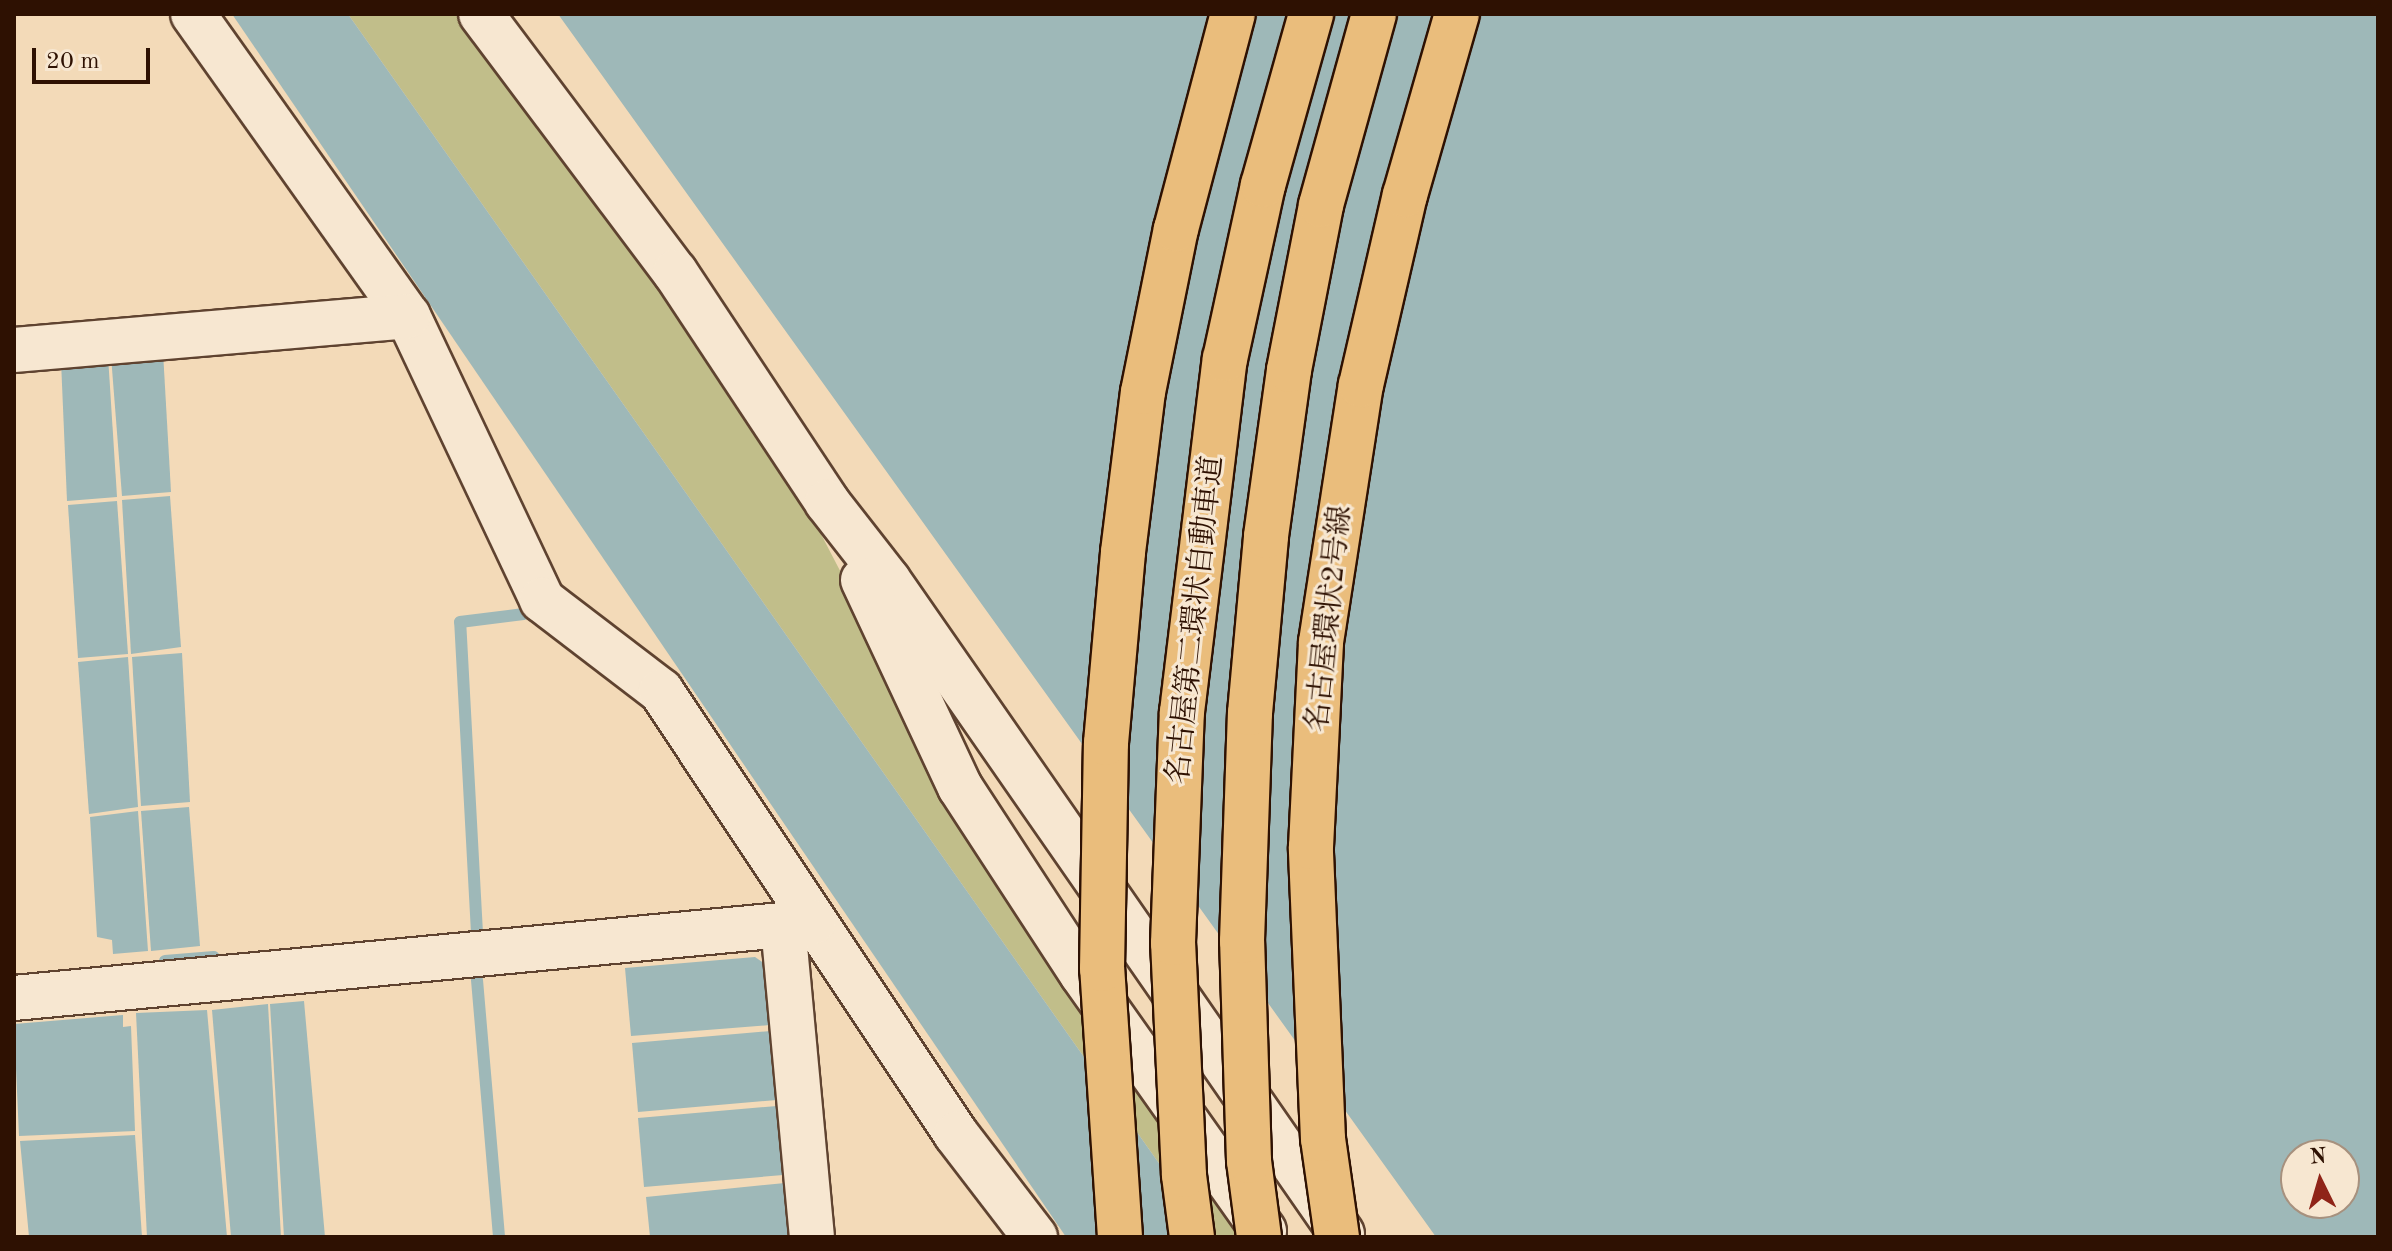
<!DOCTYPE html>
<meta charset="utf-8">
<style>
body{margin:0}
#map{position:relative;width:2392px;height:1251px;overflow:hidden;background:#f3dab8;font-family:"Old Standard TT","Noto Serif JP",serif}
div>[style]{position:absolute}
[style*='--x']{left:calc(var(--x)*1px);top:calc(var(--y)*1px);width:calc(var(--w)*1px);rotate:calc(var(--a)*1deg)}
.green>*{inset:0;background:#c1be8a}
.water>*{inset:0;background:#9eb8b8}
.stream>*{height:12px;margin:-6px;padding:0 6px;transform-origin:6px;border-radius:6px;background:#9eb8b8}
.roads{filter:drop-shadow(2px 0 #5f4330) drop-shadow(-2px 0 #5f4330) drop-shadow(0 2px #5f4330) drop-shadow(0 -2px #5f4330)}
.minor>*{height:44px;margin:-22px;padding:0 22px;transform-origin:22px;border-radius:22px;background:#f7e7d1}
.bridges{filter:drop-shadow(2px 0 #2e1102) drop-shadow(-2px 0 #2e1102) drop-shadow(0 2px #2e1102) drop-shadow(0 -2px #2e1102)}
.highway-bridge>*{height:44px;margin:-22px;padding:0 22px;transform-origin:22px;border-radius:22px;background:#eabd7c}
span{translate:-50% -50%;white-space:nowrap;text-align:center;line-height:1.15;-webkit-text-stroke:6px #f7e7d1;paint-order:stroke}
.street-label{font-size:30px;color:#2e1102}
.frame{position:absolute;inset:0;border:16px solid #2e1102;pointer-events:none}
.north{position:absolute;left:2280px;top:1139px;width:80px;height:80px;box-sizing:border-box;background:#f7e7d1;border:2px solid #a7917e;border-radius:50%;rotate:355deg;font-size:22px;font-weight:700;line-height:32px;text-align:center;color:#2e1102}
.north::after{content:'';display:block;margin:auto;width:28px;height:36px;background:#8f2418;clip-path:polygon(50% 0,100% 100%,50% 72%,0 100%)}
.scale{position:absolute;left:32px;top:48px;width:118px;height:36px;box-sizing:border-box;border:4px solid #2e1102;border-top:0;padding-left:10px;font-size:24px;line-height:28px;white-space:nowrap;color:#2e1102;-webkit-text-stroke:6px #f7e7d1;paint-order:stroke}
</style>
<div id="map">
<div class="green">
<i style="clip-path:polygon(348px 14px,465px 14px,771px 438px,953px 788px,1250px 1237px,1211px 1237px)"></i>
</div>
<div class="water">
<i style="clip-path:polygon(232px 14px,348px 14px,1211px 1237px,1066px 1237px)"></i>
<i style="clip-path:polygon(evenodd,558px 14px,2378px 14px,2378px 1237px,1436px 1237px,558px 14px,2296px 1155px,2344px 1155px,2344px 1203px,2296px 1203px,2296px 1155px)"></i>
<i style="clip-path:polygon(163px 352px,171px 492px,122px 496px,111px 356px)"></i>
<i style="clip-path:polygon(108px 356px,117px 497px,67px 501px,61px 361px)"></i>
<i style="clip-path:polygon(170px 496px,181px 647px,131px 654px,122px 500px)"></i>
<i style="clip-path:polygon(117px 501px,128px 654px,78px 658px,68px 505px)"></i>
<i style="clip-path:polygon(182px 653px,190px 802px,141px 806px,132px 657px)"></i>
<i style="clip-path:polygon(128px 657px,138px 807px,89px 814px,78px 662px)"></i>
<i style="clip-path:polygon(189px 807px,200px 946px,151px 951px,141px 811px)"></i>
<i style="clip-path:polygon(138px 811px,148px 951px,113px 954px,112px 940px,97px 937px,90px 817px)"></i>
<i style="clip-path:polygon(755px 957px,765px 964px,770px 1025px,631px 1036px,625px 968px)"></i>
<i style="clip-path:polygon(304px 1001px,325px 1237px,284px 1237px,270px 1004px)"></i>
<i style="clip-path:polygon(268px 1004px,281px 1237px,231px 1237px,212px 1010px)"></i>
<i style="clip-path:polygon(207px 1010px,227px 1237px,147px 1237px,136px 1013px)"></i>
<i style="clip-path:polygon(123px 1015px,123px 1027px,131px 1026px,135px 1131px,19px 1136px,14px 1024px)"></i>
<i style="clip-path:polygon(771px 1031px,777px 1100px,638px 1112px,632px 1043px)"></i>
<i style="clip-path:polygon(777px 1106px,783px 1175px,644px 1187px,638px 1118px)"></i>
<i style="clip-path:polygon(135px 1135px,142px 1237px,29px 1237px,20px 1141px)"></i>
<i style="clip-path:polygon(785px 1183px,790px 1237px,650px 1237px,646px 1197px)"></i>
</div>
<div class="stream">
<i style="--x:477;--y:933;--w:311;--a:-93.1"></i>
<i style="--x:460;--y:622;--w:64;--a:-7.2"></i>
<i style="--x:165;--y:961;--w:49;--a:-4.7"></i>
<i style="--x:477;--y:980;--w:258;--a:85.1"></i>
</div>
<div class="roads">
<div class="minor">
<i style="--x:193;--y:14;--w:371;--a:54.6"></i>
<i style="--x:408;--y:316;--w:314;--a:64.7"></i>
<i style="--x:542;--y:600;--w:150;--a:37.4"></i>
<i style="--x:661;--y:691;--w:532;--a:56.34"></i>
<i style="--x:956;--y:1134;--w:130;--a:52.5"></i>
<i style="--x:481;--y:14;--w:323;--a:53.1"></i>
<i style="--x:675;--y:272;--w:276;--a:56.5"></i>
<i style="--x:827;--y:502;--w:99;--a:52"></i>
<i style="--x:888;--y:580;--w:796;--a:55.23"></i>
<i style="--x:14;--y:350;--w:395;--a:-4.9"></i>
<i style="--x:863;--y:580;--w:229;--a:64.9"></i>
<i style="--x:960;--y:787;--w:223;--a:56.9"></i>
<i style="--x:1082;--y:974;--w:315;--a:54.7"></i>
<i style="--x:783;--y:925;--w:313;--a:84.7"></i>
<i style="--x:14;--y:998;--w:803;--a:-5.43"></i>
</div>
</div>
<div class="bridges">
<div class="highway-bridge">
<i style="--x:1120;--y:1237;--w:269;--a:-93.8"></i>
<i style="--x:1102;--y:969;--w:226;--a:-89"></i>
<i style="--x:1106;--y:743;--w:192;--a:-84.9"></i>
<i style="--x:1123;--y:552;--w:161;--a:-82.9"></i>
<i style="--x:1143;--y:392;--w:166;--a:-78.6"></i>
<i style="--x:1176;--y:229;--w:222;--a:-75.2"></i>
<i style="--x:1192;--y:1237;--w:63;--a:-97.4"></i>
<i style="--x:1184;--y:1175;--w:232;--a:-92.7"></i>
<i style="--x:1173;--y:943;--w:231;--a:-87.8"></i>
<i style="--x:1182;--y:712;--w:356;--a:-83.1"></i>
<i style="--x:1225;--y:359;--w:178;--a:-77.7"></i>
<i style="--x:1263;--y:185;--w:178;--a:-74.3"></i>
<i style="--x:1259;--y:1237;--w:77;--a:-97.5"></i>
<i style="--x:1249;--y:1161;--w:220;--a:-91.8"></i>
<i style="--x:1242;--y:941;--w:228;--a:-88"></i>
<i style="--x:1250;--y:713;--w:178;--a:-84.8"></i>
<i style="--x:1266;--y:536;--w:168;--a:-82.1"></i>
<i style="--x:1289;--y:370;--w:168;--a:-79"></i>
<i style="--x:1321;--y:205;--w:198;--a:-74.5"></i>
<i style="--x:1337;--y:1237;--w:99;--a:-98.1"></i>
<i style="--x:1323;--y:1139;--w:292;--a:-92.4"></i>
<i style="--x:1311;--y:847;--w:205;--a:-87.2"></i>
<i style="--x:1321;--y:642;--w:260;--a:-81.2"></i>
<i style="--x:1361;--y:385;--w:195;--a:-77"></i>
<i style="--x:1405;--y:195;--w:188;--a:-74"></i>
</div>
</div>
<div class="street-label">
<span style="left:1330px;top:619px;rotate:-84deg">名古屋環状2号線</span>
<span style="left:1196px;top:620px;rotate:-84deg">名古屋第二環状自動車道</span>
</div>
<div class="frame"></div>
<div class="north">N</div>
<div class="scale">20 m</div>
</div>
